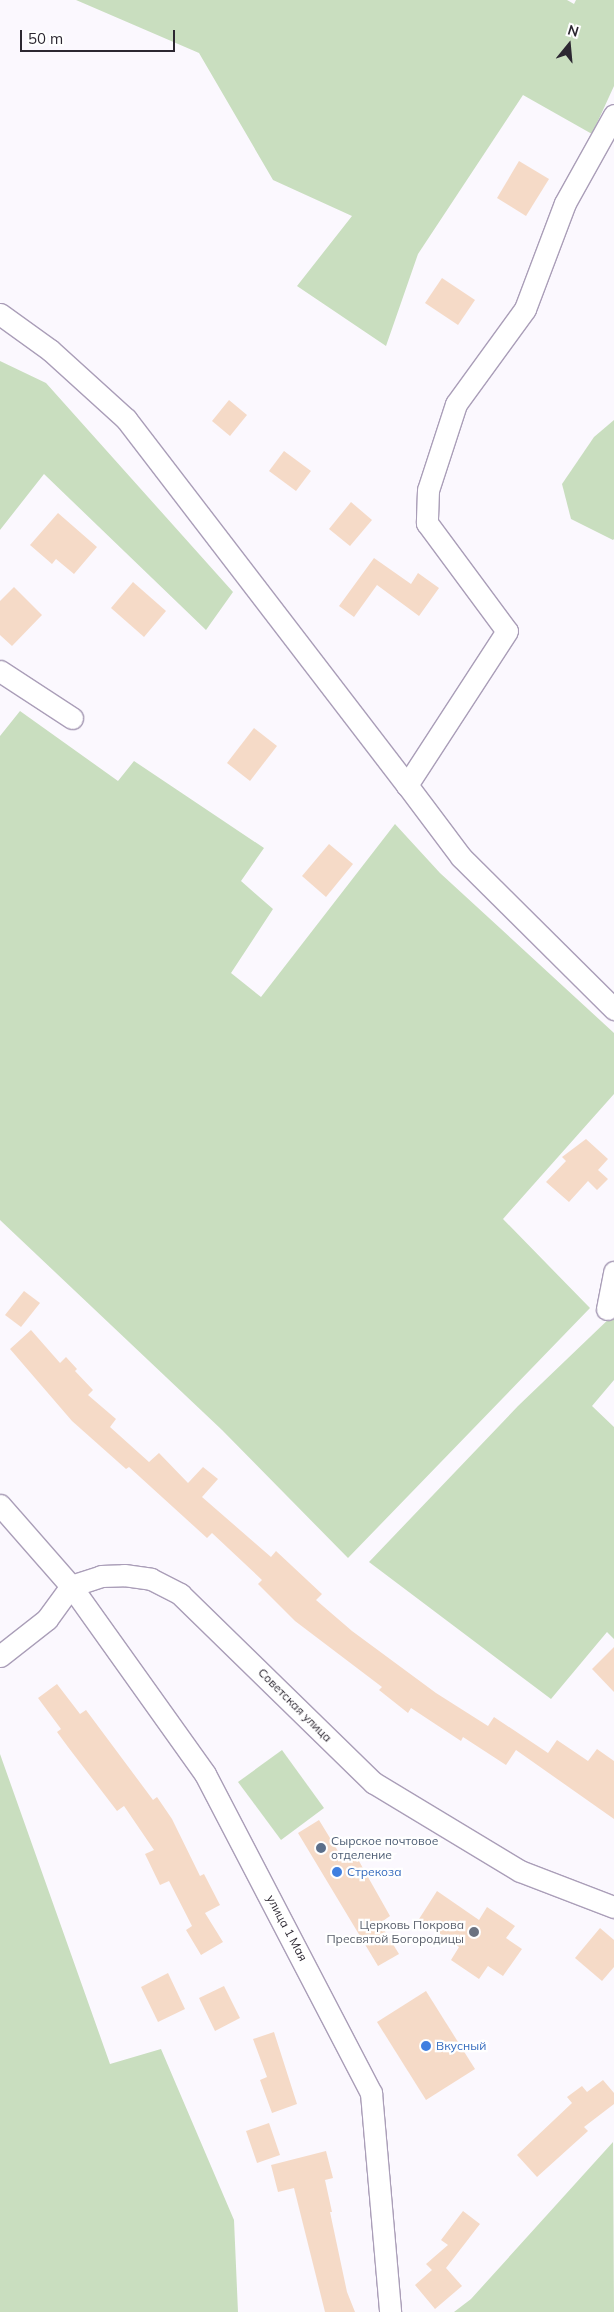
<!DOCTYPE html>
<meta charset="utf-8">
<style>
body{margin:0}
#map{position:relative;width:614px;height:2312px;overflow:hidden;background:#fbf8fe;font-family:Mulish,sans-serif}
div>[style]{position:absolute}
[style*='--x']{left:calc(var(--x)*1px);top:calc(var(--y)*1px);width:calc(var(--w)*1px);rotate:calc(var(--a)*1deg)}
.green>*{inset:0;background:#c9debf}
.building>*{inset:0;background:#f5dac7}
.roads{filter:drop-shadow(1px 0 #aa9eb8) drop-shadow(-1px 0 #aa9eb8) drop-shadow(0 1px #aa9eb8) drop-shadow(0 -1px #aa9eb8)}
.minor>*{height:21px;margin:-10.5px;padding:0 10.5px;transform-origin:10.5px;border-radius:10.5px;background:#fff}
.dots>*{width:14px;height:14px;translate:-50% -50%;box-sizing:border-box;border:2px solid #fff;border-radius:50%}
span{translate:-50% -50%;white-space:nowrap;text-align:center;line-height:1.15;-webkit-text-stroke:4.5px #fff;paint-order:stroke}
.street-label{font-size:12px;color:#2c2731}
.service-label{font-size:12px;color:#4e5e75}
.left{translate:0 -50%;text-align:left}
.shop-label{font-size:12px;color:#366cbe}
.worship-label{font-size:12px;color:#5b616d}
.right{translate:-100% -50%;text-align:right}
.north{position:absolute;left:544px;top:20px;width:50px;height:50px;-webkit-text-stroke:4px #fff;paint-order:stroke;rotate:17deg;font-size:14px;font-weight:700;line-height:20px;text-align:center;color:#2c2731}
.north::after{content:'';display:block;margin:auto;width:18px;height:22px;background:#2c2731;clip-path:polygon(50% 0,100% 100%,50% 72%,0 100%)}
.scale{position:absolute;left:20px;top:30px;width:155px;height:22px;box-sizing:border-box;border:2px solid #2c2731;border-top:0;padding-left:6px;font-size:15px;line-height:18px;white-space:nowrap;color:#2c2731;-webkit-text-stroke:4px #fff;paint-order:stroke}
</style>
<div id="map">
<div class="green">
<i style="clip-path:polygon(76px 0,567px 0,574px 4px,576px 0,614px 0,614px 86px,592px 134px,523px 95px,418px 254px,386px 346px,297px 286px,352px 216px,273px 180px,199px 53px)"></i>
<i style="clip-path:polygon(0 361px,46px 383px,233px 592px,206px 630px,44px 474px,0 530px)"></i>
<i style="clip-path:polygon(614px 420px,614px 539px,613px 540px,571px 519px,562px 484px,594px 437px)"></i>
<i style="clip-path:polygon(20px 711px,118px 781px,134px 761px,264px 848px,241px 881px,273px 909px,231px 973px,261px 997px,395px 824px,440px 873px,614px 1033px,614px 1094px,503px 1219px,590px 1308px,348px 1558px,222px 1430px,0 1220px,0 736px)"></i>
<i style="clip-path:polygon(614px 1314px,614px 1380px,592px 1406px,614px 1427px,614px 1639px,607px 1632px,551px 1699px,369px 1562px,518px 1406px)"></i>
<i style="clip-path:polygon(282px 1750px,324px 1808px,281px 1840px,238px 1782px)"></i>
<i style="clip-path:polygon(0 1754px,110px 2064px,161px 2049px,234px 2220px,238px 2312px,0 2312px)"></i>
<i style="clip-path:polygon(613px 2142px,614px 2312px,454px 2312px,471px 2299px)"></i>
</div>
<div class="building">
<i style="clip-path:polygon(519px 161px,549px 179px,526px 216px,497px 198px)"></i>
<i style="clip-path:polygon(442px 278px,475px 300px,458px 325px,425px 303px)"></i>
<i style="clip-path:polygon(229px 400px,247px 415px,230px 436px,212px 421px)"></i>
<i style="clip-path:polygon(284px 451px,311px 471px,296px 491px,269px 471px)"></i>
<i style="clip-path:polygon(351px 502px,372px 520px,350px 546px,329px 529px)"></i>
<i style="clip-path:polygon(58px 513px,97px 547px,74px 574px,56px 559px,52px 564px,30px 545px)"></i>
<i style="clip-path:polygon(374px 558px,411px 584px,418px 573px,439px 588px,419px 616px,377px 585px,354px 617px,339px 606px)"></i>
<i style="clip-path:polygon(133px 582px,166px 611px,144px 637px,111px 608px)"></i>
<i style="clip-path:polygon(14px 587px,42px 615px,12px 646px,0 635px,0 601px)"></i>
<i style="clip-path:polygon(254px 728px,277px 746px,250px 781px,227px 763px)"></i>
<i style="clip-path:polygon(329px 844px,353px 864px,326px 897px,302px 876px)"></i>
<i style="clip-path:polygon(586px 1139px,608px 1159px,598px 1170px,608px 1179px,597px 1190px,588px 1181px,569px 1202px,546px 1182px,566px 1161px,562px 1157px)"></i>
<i style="clip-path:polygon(24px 1291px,40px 1303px,21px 1327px,5px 1315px)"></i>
<i style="clip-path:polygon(31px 1330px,60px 1363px,66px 1357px,77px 1369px,75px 1371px,93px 1390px,88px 1395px,116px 1419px,110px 1427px,149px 1462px,159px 1453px,188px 1483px,203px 1467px,218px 1479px,202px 1497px,271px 1557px,276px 1551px,322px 1594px,316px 1600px,352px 1631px,436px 1693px,488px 1726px,494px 1717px,548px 1753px,557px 1740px,588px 1761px,597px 1749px,614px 1761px,614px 1819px,516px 1750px,506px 1765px,463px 1737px,461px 1741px,411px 1708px,408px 1713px,379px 1690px,382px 1687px,295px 1621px,258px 1584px,262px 1580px,212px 1533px,207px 1538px,129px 1467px,126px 1469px,72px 1421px,10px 1349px)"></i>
<i style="clip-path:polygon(614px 1647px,614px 1692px,592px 1669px)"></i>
<i style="clip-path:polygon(57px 1684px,80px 1714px,86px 1710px,153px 1800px,157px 1797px,172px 1819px,200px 1876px,204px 1874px,220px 1905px,205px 1913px,223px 1942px,201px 1955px,186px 1930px,192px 1926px,169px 1881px,160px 1885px,145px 1854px,154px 1850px,124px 1806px,117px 1811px,68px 1747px,57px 1732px,61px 1729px,38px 1698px)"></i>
<i style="clip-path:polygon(319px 1820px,344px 1861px,355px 1854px,390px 1916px,380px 1923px,399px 1954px,378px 1966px,298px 1833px)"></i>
<i style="clip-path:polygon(437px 1891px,479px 1920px,487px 1907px,515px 1926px,506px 1938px,522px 1949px,503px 1976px,488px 1966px,479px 1979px,451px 1960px,459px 1947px,419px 1919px)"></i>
<i style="clip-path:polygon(600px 1928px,614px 1940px,614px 1967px,602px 1981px,575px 1958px)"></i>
<i style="clip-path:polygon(168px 1973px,185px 2009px,158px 2022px,141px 1987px)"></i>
<i style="clip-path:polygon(224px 1986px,240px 2018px,215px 2031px,199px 1998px)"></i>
<i style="clip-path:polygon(426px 1991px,475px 2069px,426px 2100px,377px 2022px)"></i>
<i style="clip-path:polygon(274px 2032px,297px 2104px,272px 2113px,260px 2080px,267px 2077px,253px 2039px)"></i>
<i style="clip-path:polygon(603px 2080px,614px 2093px,614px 2104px,584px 2127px,588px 2131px,537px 2177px,517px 2155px,572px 2103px,567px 2097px,582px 2086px,587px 2092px)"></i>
<i style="clip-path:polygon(269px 2123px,280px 2155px,257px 2163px,246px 2131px)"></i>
<i style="clip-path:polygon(326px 2151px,333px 2178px,325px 2180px,332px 2212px,330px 2212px,347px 2292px,355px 2312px,325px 2312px,294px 2188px,278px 2192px,271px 2165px)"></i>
<i style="clip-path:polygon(463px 2211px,480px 2224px,446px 2268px,462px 2286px,435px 2309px,415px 2285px,432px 2270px,426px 2264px,448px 2245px,441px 2240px)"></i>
</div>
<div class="roads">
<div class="minor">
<i style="--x:614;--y:115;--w:101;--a:119.1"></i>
<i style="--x:565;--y:203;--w:113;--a:110.7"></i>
<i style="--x:525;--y:309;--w:117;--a:126"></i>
<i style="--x:456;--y:404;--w:90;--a:108"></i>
<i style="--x:428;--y:490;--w:33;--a:92"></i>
<i style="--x:427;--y:523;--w:134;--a:53.5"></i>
<i style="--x:507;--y:631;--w:184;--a:123"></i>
<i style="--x:407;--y:785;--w:90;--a:53.1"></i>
<i style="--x:461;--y:857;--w:216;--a:44.8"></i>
<i style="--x:0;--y:314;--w:62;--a:35.8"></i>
<i style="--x:50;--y:350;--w:103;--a:42.2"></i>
<i style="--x:126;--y:419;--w:461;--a:52.5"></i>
<i style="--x:0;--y:671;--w:86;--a:33.1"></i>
<i style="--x:607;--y:1309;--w:38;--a:-79"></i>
<i style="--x:0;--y:1505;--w:108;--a:48.8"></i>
<i style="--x:71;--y:1586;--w:231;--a:54.5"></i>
<i style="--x:205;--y:1774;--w:360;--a:62.5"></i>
<i style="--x:371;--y:2093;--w:220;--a:85"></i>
<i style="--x:71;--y:1586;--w:32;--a:-18"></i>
<i style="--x:101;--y:1576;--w:23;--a:-2"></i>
<i style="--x:124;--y:1575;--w:27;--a:8"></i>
<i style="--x:151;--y:1579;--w:33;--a:27"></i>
<i style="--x:180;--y:1594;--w:271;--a:44.3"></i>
<i style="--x:374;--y:1783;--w:170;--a:31.1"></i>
<i style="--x:520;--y:1871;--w:101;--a:21"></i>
<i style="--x:0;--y:1656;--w:60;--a:-38.2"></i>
<i style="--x:47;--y:1619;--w:41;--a:-54"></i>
</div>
</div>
<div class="dots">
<i style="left:321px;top:1848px;background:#5c6f8a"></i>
<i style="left:337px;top:1872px;background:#3f7fe0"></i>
<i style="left:474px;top:1932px;background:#6b7280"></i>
<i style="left:426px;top:2046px;background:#3f7fe0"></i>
</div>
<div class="street-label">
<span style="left:295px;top:1705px;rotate:45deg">Советская улица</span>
<span style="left:287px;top:1928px;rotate:62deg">улица 1 Мая</span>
</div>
<div class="service-label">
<span class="left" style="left:331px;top:1848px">Сырское почтовое<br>отделение</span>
</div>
<div class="shop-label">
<span class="left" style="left:347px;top:1872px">Стрекоза</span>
<span class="left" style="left:436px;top:2046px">Вкусный</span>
</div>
<div class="worship-label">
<span class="right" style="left:464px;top:1932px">Церковь Покрова<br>Пресвятой Богородицы</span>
</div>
<div class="north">N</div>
<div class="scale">50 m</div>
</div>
